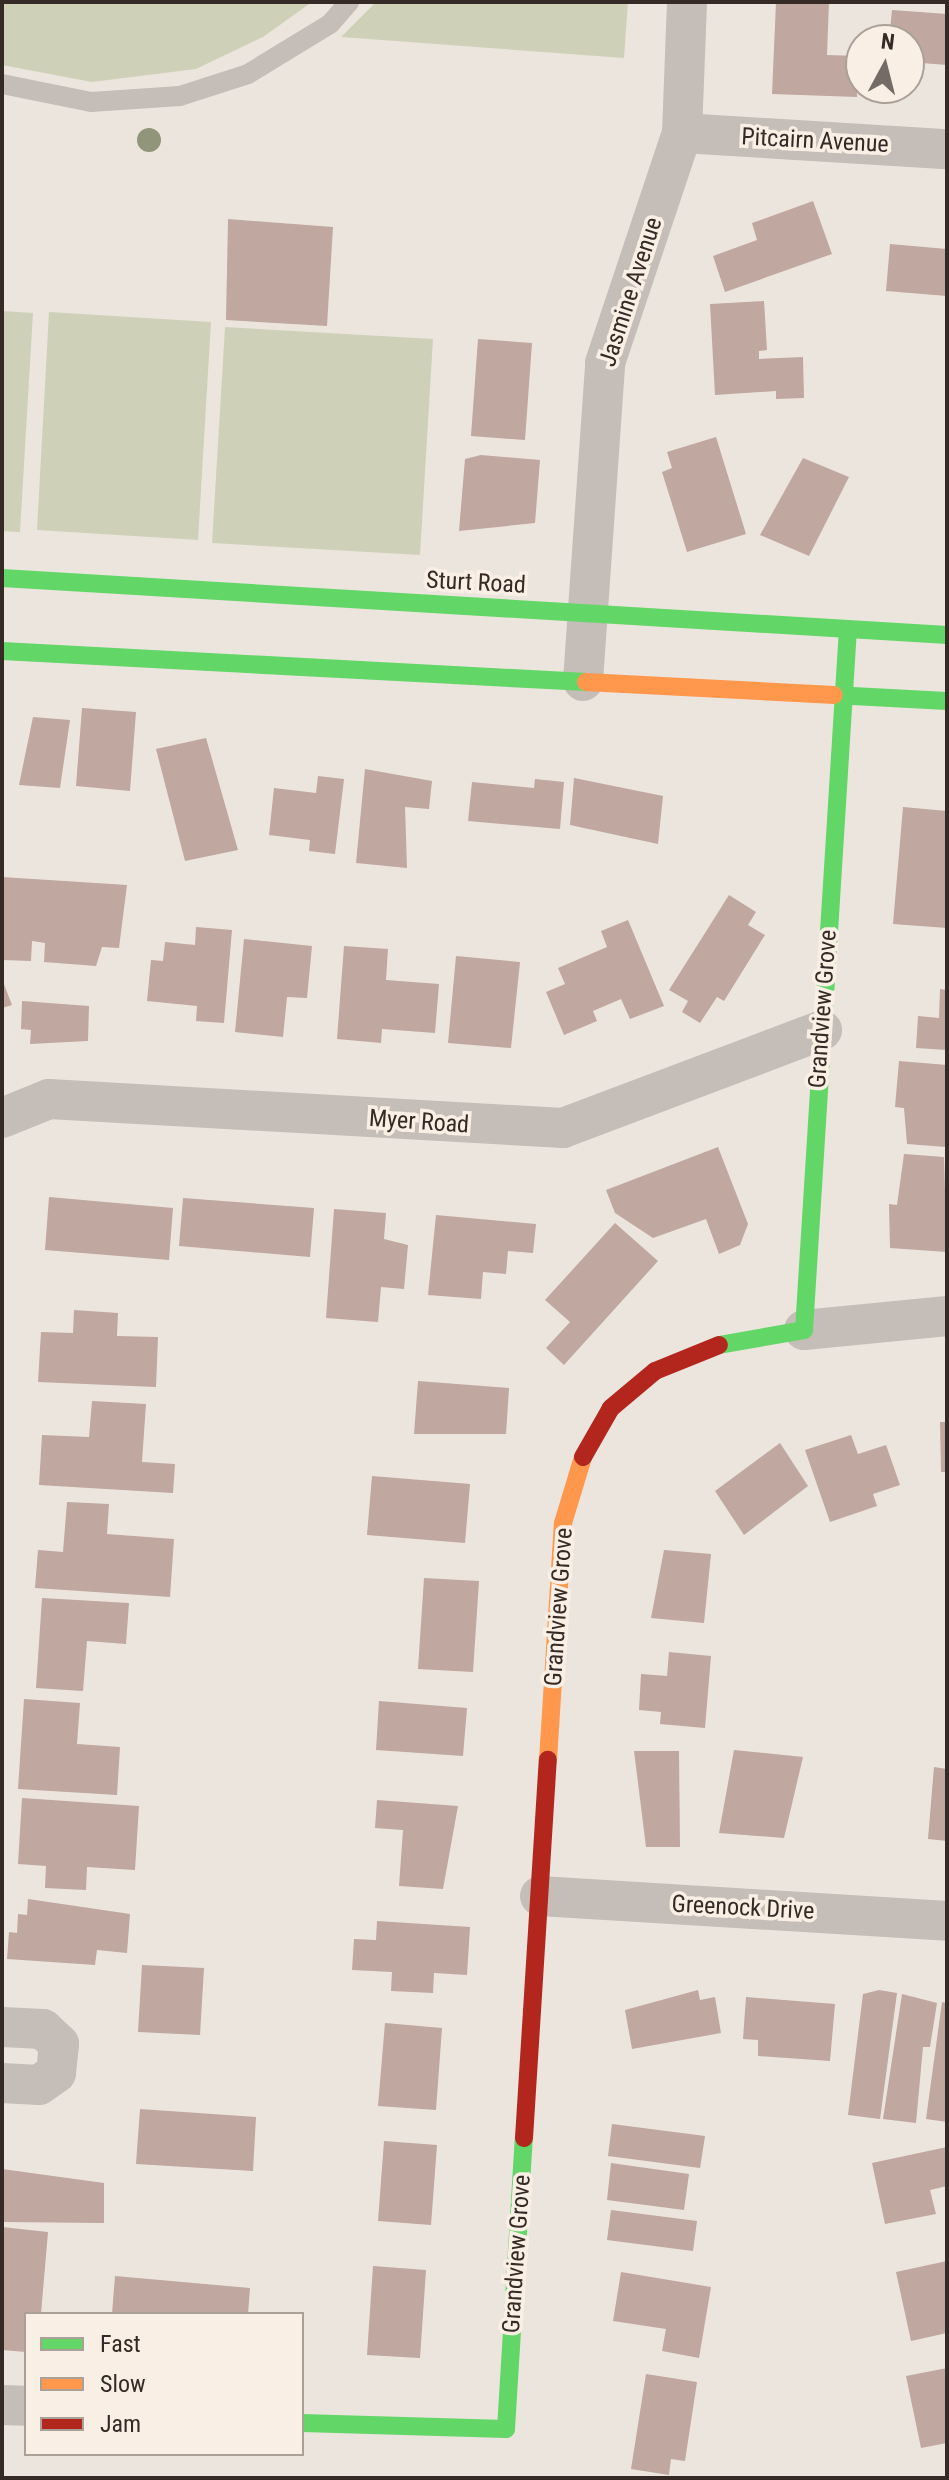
<!DOCTYPE html>
<style>
body{margin:0}
#map{position:relative;width:949px;height:2480px;overflow:hidden;background:#ece5de;font-family:"Roboto Condensed",sans-serif}
div>[style]{position:absolute}
[style*='--x']{left:calc(var(--x)*1px);top:calc(var(--y)*1px);width:calc(var(--w)*1px);rotate:calc(var(--a)*1deg)}
.green>*{inset:0;background:#ced1b8}
.building>*{inset:0;background:#c0a79f}
.lane>*{height:20px;margin:-10px;padding:0 10px;transform-origin:10px;border-radius:10px;background:#c5bdb7}
.street>*{height:40px;margin:-20px;padding:0 20px;transform-origin:20px;border-radius:20px;background:#c5bdb7}
.fast>*{height:18px;margin:-9px;padding:0 9px;transform-origin:9px;border-radius:9px;background:#63d668}
.slow>*{height:18px;margin:-9px;padding:0 9px;transform-origin:9px;border-radius:9px;background:#ff974d}
.jam>*{height:18px;margin:-9px;padding:0 9px;transform-origin:9px;border-radius:9px;background:#b3261e}
.trees>*{width:24px;height:24px;margin:-12px;border-radius:50%;background:#91957a}
span{translate:-50% -50%;white-space:nowrap;text-align:center;line-height:1.15;-webkit-text-stroke:7px #f9efe4;paint-order:stroke}
.street-label{font-size:24px;color:#352a26}
.frame{position:absolute;inset:0;border:4px solid #352a26;pointer-events:none}
.legend{position:absolute;left:24px;top:2312px;width:280px;height:144px;box-sizing:border-box;background:#f9efe4;border:2px solid #aba098;margin:0;padding:10px 14px;list-style:none;font-size:24px;color:#352a26}
.legend li{display:flex;align-items:center;gap:16px;height:40px}
.legend b{width:40px;border:2px solid #aba098}
.north{position:absolute;left:845px;top:24px;width:80px;height:80px;box-sizing:border-box;background:#f9efe4;border:2px solid #aba098;border-radius:50%;rotate:7deg;font-size:22px;font-weight:700;line-height:32px;text-align:center;color:#352a26}
.north::after{content:'';display:block;margin:auto;width:28px;height:36px;background:#756b66;clip-path:polygon(50% 0,100% 100%,50% 72%,0 100%)}
</style>
<div id="map">
<div class="green">
<i style="clip-path:polygon(2px 2px,312px 2px,263px 37px,196px 69px,92px 82px,2px 65px)"></i>
<i style="clip-path:polygon(376px 2px,628px 2px,624px 58px,341px 37px)"></i>
<i style="clip-path:polygon(2px 311px,33px 313px,20px 532px,2px 531px)"></i>
<i style="clip-path:polygon(49px 312px,211px 322px,198px 540px,37px 530px)"></i>
<i style="clip-path:polygon(225px 327px,433px 339px,420px 555px,212px 543px)"></i>
</div>
<div class="building">
<i style="clip-path:polygon(776px 2px,829px 2px,827px 55px,859px 56px,857px 97px,772px 94px)"></i>
<i style="clip-path:polygon(892px 10px,947px 14px,947px 65px,909px 62px,909px 40px,889px 40px)"></i>
<i style="clip-path:polygon(813px 201px,832px 254px,725px 292px,713px 256px,757px 240px,752px 223px)"></i>
<i style="clip-path:polygon(228px 219px,333px 227px,327px 326px,226px 320px)"></i>
<i style="clip-path:polygon(890px 244px,947px 249px,947px 296px,886px 291px)"></i>
<i style="clip-path:polygon(764px 301px,767px 350px,759px 351px,759px 359px,803px 357px,804px 398px,776px 399px,776px 391px,715px 395px,710px 304px)"></i>
<i style="clip-path:polygon(478px 339px,532px 343px,525px 440px,471px 436px)"></i>
<i style="clip-path:polygon(716px 437px,746px 534px,687px 552px,662px 472px,672px 468px,667px 452px)"></i>
<i style="clip-path:polygon(481px 455px,540px 460px,535px 523px,459px 531px,465px 459px)"></i>
<i style="clip-path:polygon(803px 458px,849px 477px,809px 556px,760px 535px)"></i>
<i style="clip-path:polygon(82px 708px,136px 712px,130px 791px,76px 786px)"></i>
<i style="clip-path:polygon(33px 717px,70px 720px,60px 788px,19px 785px)"></i>
<i style="clip-path:polygon(206px 738px,238px 850px,185px 861px,156px 749px)"></i>
<i style="clip-path:polygon(365px 769px,432px 781px,429px 809px,405px 807px,407px 868px,356px 863px)"></i>
<i style="clip-path:polygon(318px 776px,344px 779px,335px 854px,309px 851px,310px 840px,269px 835px,274px 788px,316px 793px)"></i>
<i style="clip-path:polygon(574px 778px,663px 796px,658px 844px,570px 825px)"></i>
<i style="clip-path:polygon(535px 779px,564px 782px,560px 829px,468px 821px,472px 782px,534px 788px)"></i>
<i style="clip-path:polygon(903px 807px,947px 811px,947px 928px,893px 924px)"></i>
<i style="clip-path:polygon(2px 877px,127px 885px,119px 948px,102px 947px,96px 966px,44px 962px,45px 943px,32px 941px,31px 961px,2px 960px)"></i>
<i style="clip-path:polygon(729px 895px,756px 912px,748px 925px,765px 935px,724px 1001px,717px 997px,700px 1023px,682px 1012px,688px 1001px,669px 990px)"></i>
<i style="clip-path:polygon(628px 920px,664px 1006px,630px 1019px,621px 999px,593px 1011px,597px 1021px,564px 1035px,546px 992px,565px 984px,558px 968px,607px 947px,601px 931px)"></i>
<i style="clip-path:polygon(196px 927px,232px 930px,224px 1023px,196px 1021px,197px 1006px,147px 1001px,151px 960px,163px 961px,165px 942px,195px 945px)"></i>
<i style="clip-path:polygon(244px 939px,312px 946px,307px 998px,287px 997px,283px 1037px,235px 1032px)"></i>
<i style="clip-path:polygon(344px 946px,388px 949px,386px 980px,439px 984px,435px 1033px,382px 1029px,381px 1043px,337px 1039px)"></i>
<i style="clip-path:polygon(456px 956px,520px 962px,511px 1048px,448px 1043px)"></i>
<i style="clip-path:polygon(2px 979px,12px 1005px,2px 1008px)"></i>
<i style="clip-path:polygon(940px 989px,947px 990px,947px 1050px,916px 1048px,918px 1016px,939px 1018px)"></i>
<i style="clip-path:polygon(22px 1001px,89px 1006px,88px 1041px,30px 1044px,31px 1030px,21px 1029px)"></i>
<i style="clip-path:polygon(899px 1061px,947px 1065px,946px 1147px,907px 1144px,904px 1108px,895px 1107px)"></i>
<i style="clip-path:polygon(718px 1147px,748px 1224px,740px 1245px,719px 1254px,706px 1219px,653px 1238px,615px 1213px,606px 1190px)"></i>
<i style="clip-path:polygon(904px 1154px,944px 1157px,947px 1252px,890px 1248px,889px 1204px,897px 1205px)"></i>
<i style="clip-path:polygon(49px 1197px,173px 1208px,169px 1260px,45px 1250px)"></i>
<i style="clip-path:polygon(183px 1198px,314px 1208px,310px 1257px,179px 1246px)"></i>
<i style="clip-path:polygon(334px 1209px,386px 1213px,384px 1239px,408px 1245px,404px 1289px,381px 1287px,378px 1322px,326px 1318px)"></i>
<i style="clip-path:polygon(436px 1215px,536px 1224px,533px 1253px,508px 1251px,506px 1274px,483px 1272px,481px 1299px,428px 1295px)"></i>
<i style="clip-path:polygon(615px 1223px,658px 1261px,564px 1365px,546px 1348px,570px 1322px,545px 1300px)"></i>
<i style="clip-path:polygon(74px 1310px,118px 1313px,117px 1336px,158px 1337px,156px 1387px,38px 1382px,41px 1332px,73px 1333px)"></i>
<i style="clip-path:polygon(418px 1381px,509px 1388px,506px 1434px,414px 1434px)"></i>
<i style="clip-path:polygon(92px 1401px,146px 1404px,142px 1462px,175px 1464px,173px 1493px,39px 1485px,42px 1435px,89px 1437px)"></i>
<i style="clip-path:polygon(940px 1422px,947px 1422px,947px 1472px,941px 1472px)"></i>
<i style="clip-path:polygon(851px 1435px,858px 1454px,886px 1445px,900px 1485px,873px 1494px,877px 1506px,830px 1522px,805px 1450px)"></i>
<i style="clip-path:polygon(780px 1443px,808px 1486px,744px 1535px,715px 1491px)"></i>
<i style="clip-path:polygon(372px 1476px,470px 1484px,465px 1543px,367px 1535px)"></i>
<i style="clip-path:polygon(67px 1502px,109px 1504px,107px 1534px,174px 1539px,170px 1597px,35px 1588px,38px 1550px,63px 1552px)"></i>
<i style="clip-path:polygon(664px 1550px,711px 1554px,704px 1623px,651px 1618px)"></i>
<i style="clip-path:polygon(424px 1578px,479px 1581px,473px 1672px,418px 1669px)"></i>
<i style="clip-path:polygon(42px 1598px,129px 1603px,126px 1644px,87px 1641px,83px 1691px,36px 1688px)"></i>
<i style="clip-path:polygon(669px 1652px,711px 1656px,705px 1728px,660px 1724px,661px 1712px,639px 1710px,641px 1674px,667px 1676px)"></i>
<i style="clip-path:polygon(24px 1699px,80px 1703px,77px 1744px,120px 1747px,117px 1795px,18px 1789px)"></i>
<i style="clip-path:polygon(379px 1701px,467px 1708px,463px 1756px,376px 1750px)"></i>
<i style="clip-path:polygon(734px 1750px,803px 1757px,784px 1838px,719px 1833px)"></i>
<i style="clip-path:polygon(634px 1751px,679px 1751px,680px 1847px,646px 1847px)"></i>
<i style="clip-path:polygon(934px 1767px,947px 1769px,947px 1841px,928px 1839px)"></i>
<i style="clip-path:polygon(22px 1798px,139px 1806px,135px 1870px,87px 1867px,86px 1890px,45px 1888px,46px 1866px,18px 1864px)"></i>
<i style="clip-path:polygon(377px 1800px,458px 1806px,443px 1889px,399px 1886px,403px 1830px,375px 1828px)"></i>
<i style="clip-path:polygon(28px 1899px,130px 1914px,127px 1953px,97px 1950px,95px 1965px,7px 1959px,9px 1932px,17px 1933px,18px 1914px,27px 1915px)"></i>
<i style="clip-path:polygon(377px 1921px,470px 1927px,467px 1975px,434px 1973px,433px 1993px,391px 1991px,392px 1972px,352px 1970px,354px 1939px,376px 1940px)"></i>
<i style="clip-path:polygon(142px 1965px,204px 1968px,200px 2035px,138px 2032px)"></i>
<i style="clip-path:polygon(698px 1990px,700px 2000px,715px 1997px,721px 2033px,632px 2049px,625px 2010px)"></i>
<i style="clip-path:polygon(879px 1990px,897px 1993px,880px 2119px,848px 2115px,863px 1994px)"></i>
<i style="clip-path:polygon(902px 1994px,937px 2003px,930px 2047px,923px 2047px,916px 2123px,883px 2119px)"></i>
<i style="clip-path:polygon(746px 1997px,835px 2004px,830px 2061px,758px 2056px,758px 2040px,743px 2039px)"></i>
<i style="clip-path:polygon(942px 2002px,947px 2003px,947px 2122px,926px 2119px)"></i>
<i style="clip-path:polygon(385px 2023px,442px 2028px,436px 2110px,378px 2106px)"></i>
<i style="clip-path:polygon(140px 2109px,256px 2117px,253px 2171px,136px 2164px)"></i>
<i style="clip-path:polygon(612px 2124px,705px 2136px,700px 2168px,608px 2156px)"></i>
<i style="clip-path:polygon(384px 2141px,437px 2145px,431px 2225px,378px 2221px)"></i>
<i style="clip-path:polygon(947px 2147px,947px 2186px,930px 2190px,936px 2214px,885px 2224px,872px 2163px)"></i>
<i style="clip-path:polygon(611px 2163px,689px 2174px,684px 2210px,607px 2200px)"></i>
<i style="clip-path:polygon(2px 2169px,104px 2183px,104px 2223px,2px 2222px)"></i>
<i style="clip-path:polygon(611px 2210px,697px 2221px,693px 2251px,607px 2240px)"></i>
<i style="clip-path:polygon(2px 2227px,48px 2232px,41px 2314px,26px 2314px,26px 2352px,2px 2350px)"></i>
<i style="clip-path:polygon(947px 2261px,947px 2333px,911px 2341px,896px 2272px)"></i>
<i style="clip-path:polygon(373px 2266px,426px 2270px,420px 2358px,367px 2355px)"></i>
<i style="clip-path:polygon(621px 2272px,711px 2287px,699px 2358px,662px 2351px,666px 2329px,613px 2321px)"></i>
<i style="clip-path:polygon(115px 2276px,250px 2288px,248px 2314px,112px 2314px)"></i>
<i style="clip-path:polygon(947px 2368px,947px 2443px,921px 2448px,906px 2376px)"></i>
<i style="clip-path:polygon(646px 2374px,697px 2382px,685px 2461px,671px 2459px,669px 2475px,631px 2469px)"></i>
</div>
<div class="lane">
<i style="--x:2;--y:84;--w:91;--a:11.4"></i>
<i style="--x:91;--y:102;--w:89;--a:-3.9"></i>
<i style="--x:180;--y:96;--w:71;--a:-17.9"></i>
<i style="--x:248;--y:74;--w:96;--a:-31.4"></i>
<i style="--x:330;--y:24;--w:29;--a:-49"></i>
</div>
<div class="street">
<i style="--x:682;--y:133;--w:265;--a:3.5"></i>
<i style="--x:583;--y:681;--w:319;--a:-86"></i>
<i style="--x:605;--y:363;--w:243;--a:-71.5"></i>
<i style="--x:682;--y:133;--w:131;--a:-87.8"></i>
<i style="--x:2;--y:1118;--w:51;--a:-22"></i>
<i style="--x:49;--y:1099;--w:515;--a:3.23"></i>
<i style="--x:563;--y:1128;--w:277;--a:-20.7"></i>
<i style="--x:804;--y:1330;--w:144;--a:-5.6"></i>
<i style="--x:540;--y:1896;--w:408;--a:3.5"></i>
<i style="--x:2;--y:2027;--w:41;--a:2.8"></i>
<i style="--x:43;--y:2029;--w:22;--a:43"></i>
<i style="--x:59;--y:2044;--w:29;--a:96"></i>
<i style="--x:56;--y:2073;--w:21;--a:145"></i>
<i style="--x:39;--y:2085;--w:37;--a:-177"></i>
<i style="--x:2;--y:2405;--w:24;--a:2"></i>
</div>
<div class="fast">
<i style="--x:2;--y:578;--w:947;--a:3.45"></i>
<i style="--x:2;--y:651;--w:585;--a:3.04"></i>
<i style="--x:834;--y:695;--w:113;--a:3"></i>
<i style="--x:719;--y:1345;--w:86;--a:-10"></i>
<i style="--x:804;--y:1330;--w:702;--a:-86.41"></i>
<i style="--x:302;--y:2423;--w:204;--a:1.7"></i>
<i style="--x:506;--y:2429;--w:292;--a:-86.5"></i>
</div>
<div class="slow">
<i style="--x:586;--y:682;--w:248;--a:3"></i>
<i style="--x:548;--y:1760;--w:237;--a:-86.4"></i>
<i style="--x:563;--y:1523;--w:69;--a:-73.1"></i>
</div>
<div class="jam">
<i style="--x:583;--y:1457;--w:56;--a:-60.3"></i>
<i style="--x:611;--y:1408;--w:57;--a:-40.1"></i>
<i style="--x:655;--y:1371;--w:69;--a:-22.1"></i>
<i style="--x:524;--y:2138;--w:379;--a:-86.4"></i>
</div>
<div class="trees">
<i style="left:149px;top:140px"></i>
</div>
<div class="street-label">
<span style="left:815px;top:141px;rotate:3deg">Pitcairn Avenue</span>
<span style="left:631px;top:292px;rotate:-72deg">Jasmine Avenue</span>
<span style="left:476px;top:583px;rotate:3deg">Sturt Road</span>
<span style="left:823px;top:1009px;rotate:-86deg">Grandview Grove</span>
<span style="left:419px;top:1122px;rotate:4deg">Myer Road</span>
<span style="left:559px;top:1607px;rotate:-86deg">Grandview Grove</span>
<span style="left:743px;top:1908px;rotate:3deg">Greenock Drive</span>
<span style="left:517px;top:2254px;rotate:-86deg">Grandview Grove</span>
</div>
<div class="frame"></div>
<ul class="legend">
<li><b style="height:10px;background:#63d668"></b>Fast</li>
<li><b style="height:10px;background:#ff974d"></b>Slow</li>
<li><b style="height:10px;background:#b3261e"></b>Jam</li>
</ul>
<div class="north">N</div>
</div>
